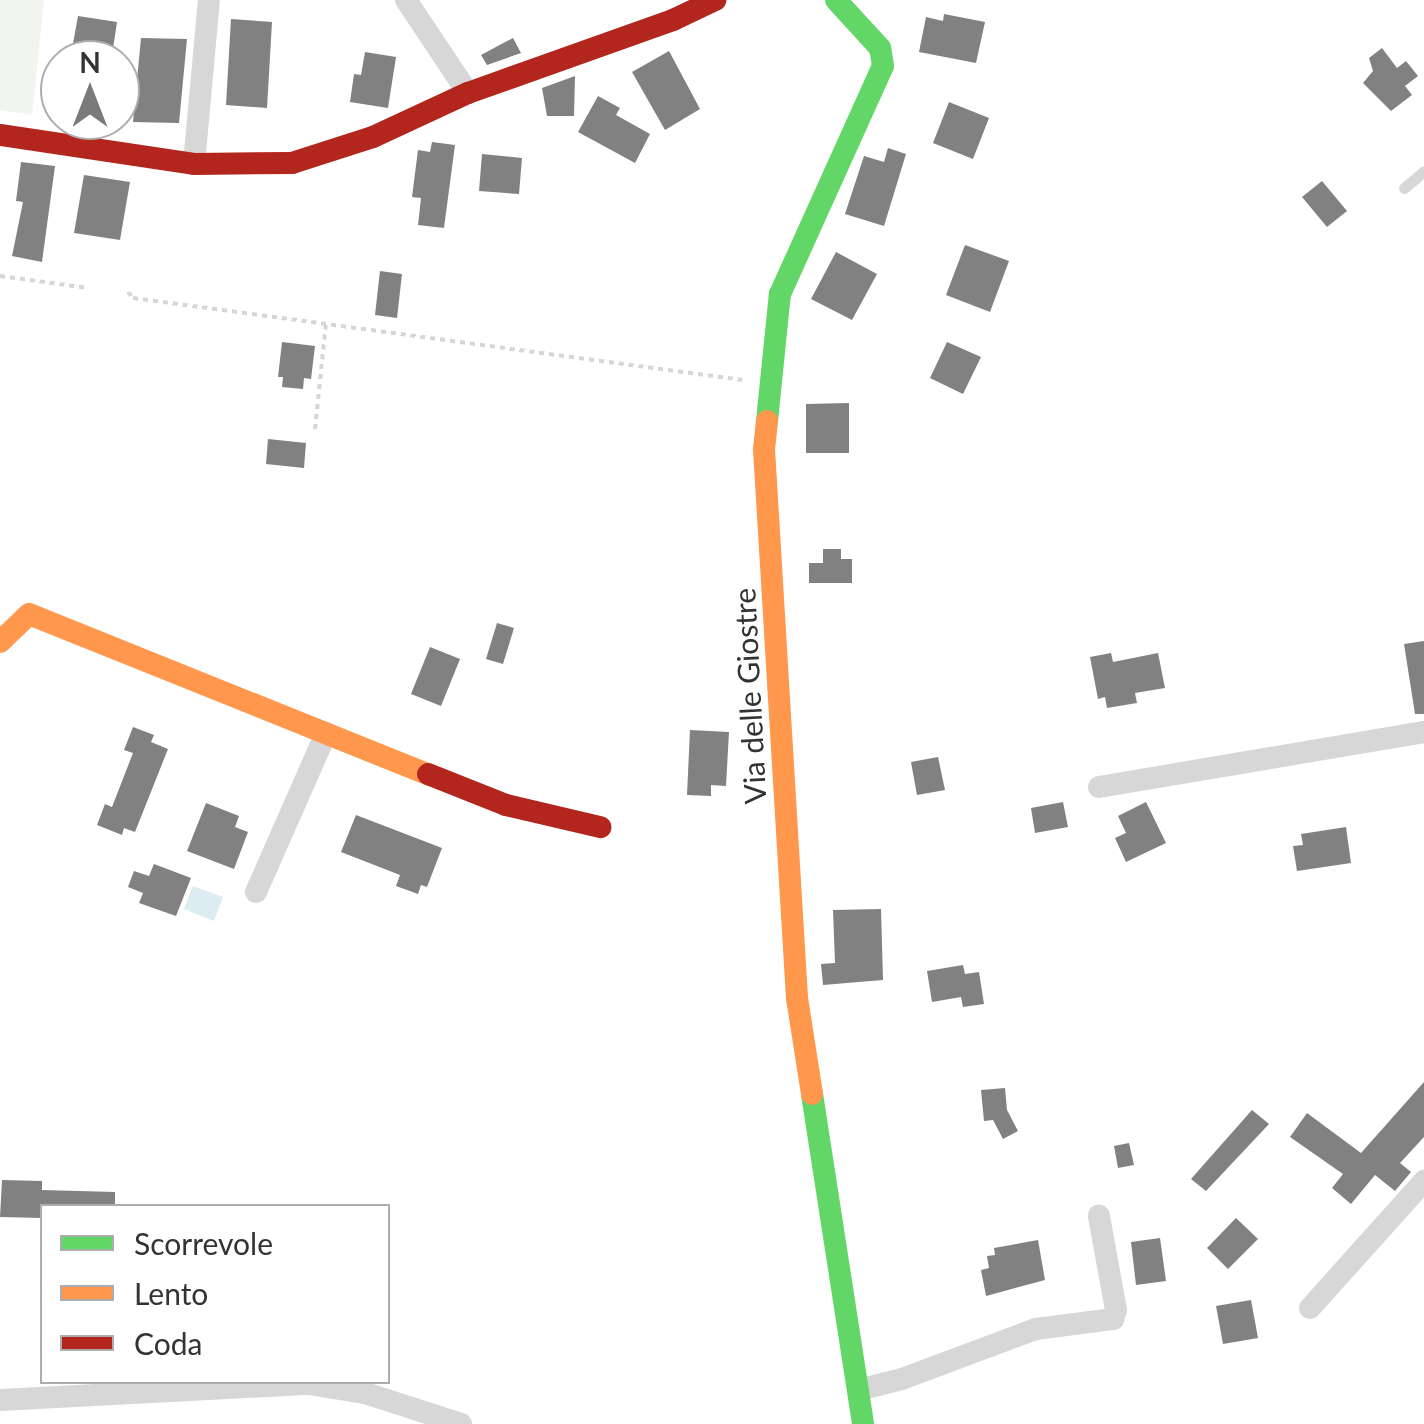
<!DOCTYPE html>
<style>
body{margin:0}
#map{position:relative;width:1424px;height:1424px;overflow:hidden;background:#fff;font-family:Lato,sans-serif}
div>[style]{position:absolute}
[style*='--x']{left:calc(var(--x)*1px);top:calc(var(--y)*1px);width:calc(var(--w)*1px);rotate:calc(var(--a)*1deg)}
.green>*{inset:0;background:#f1f5ed}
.water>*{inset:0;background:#ddebf3}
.building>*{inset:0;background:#818181}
.path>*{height:4px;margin-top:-2px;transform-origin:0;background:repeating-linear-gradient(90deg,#d6d6d6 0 5px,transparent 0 10px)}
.lane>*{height:11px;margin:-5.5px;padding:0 5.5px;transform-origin:5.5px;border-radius:5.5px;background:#d7d7d7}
.street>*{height:22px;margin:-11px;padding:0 11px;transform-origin:11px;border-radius:11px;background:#d7d7d7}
.fast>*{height:22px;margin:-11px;padding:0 11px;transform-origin:11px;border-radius:11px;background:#63d668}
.slow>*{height:22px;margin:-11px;padding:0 11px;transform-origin:11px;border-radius:11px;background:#ff974d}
.jam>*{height:22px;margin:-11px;padding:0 11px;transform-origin:11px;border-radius:11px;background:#b3261e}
span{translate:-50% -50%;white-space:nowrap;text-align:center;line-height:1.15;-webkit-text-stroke:10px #fff;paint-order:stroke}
.street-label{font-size:30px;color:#333}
.legend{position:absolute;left:40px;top:1204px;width:350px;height:180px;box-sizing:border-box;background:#fff;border:2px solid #adadad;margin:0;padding:12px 18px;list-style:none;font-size:30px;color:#333}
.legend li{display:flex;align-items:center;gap:20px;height:50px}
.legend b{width:50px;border:2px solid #adadad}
.north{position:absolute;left:40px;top:40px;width:100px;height:100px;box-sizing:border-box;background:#fff;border:2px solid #adadad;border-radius:50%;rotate:0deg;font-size:28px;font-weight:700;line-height:40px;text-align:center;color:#333}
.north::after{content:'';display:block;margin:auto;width:35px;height:45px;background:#7a7a7a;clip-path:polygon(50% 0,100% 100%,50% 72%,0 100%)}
</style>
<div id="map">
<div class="green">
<i style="clip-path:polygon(0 0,44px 0,32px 115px,0 110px)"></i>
</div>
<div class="water">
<i style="clip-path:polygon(193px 886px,223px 897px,214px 921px,184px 909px)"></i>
</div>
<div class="building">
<i style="clip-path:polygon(944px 14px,985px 22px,976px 63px,919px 52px,926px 17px,943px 21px)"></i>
<i style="clip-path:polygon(78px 16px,117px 22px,112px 55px,72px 49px)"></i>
<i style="clip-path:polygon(231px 19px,272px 22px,267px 108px,226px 105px)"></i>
<i style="clip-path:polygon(141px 38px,187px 39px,179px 123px,133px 122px)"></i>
<i style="clip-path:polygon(513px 38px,521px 53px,487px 65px,481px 55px)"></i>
<i style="clip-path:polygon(1382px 48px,1397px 68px,1406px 61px,1418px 76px,1405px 86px,1412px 95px,1391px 111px,1363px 83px,1373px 71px,1369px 58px)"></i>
<i style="clip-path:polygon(669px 51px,700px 109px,665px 130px,632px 72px)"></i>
<i style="clip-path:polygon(365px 52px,396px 57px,388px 108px,350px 102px,354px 74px,361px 75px)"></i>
<i style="clip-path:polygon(575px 76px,574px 116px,547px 116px,542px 88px)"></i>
<i style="clip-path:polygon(598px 96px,620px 108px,616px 115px,650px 134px,635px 163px,578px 132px)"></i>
<i style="clip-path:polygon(949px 102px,989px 118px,973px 159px,933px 143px)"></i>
<i style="clip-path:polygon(432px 142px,455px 145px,444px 228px,418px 225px,421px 198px,412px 197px,418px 150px,430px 152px)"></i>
<i style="clip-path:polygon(888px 148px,906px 154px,884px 226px,845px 214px,864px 156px,884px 162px)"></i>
<i style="clip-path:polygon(482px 154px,522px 158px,519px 194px,479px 191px)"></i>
<i style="clip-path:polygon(21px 162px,55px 166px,42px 262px,12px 256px,23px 202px,16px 201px)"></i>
<i style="clip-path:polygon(84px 175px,130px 182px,120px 240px,74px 233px)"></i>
<i style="clip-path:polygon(1322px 181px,1347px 211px,1327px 227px,1302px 197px)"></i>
<i style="clip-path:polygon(965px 245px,1009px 261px,990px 312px,946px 295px)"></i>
<i style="clip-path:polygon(836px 252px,877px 274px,852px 320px,811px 299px)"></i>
<i style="clip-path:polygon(380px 271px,402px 274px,397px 318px,375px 315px)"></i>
<i style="clip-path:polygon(282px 342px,315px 346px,311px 379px,304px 378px,303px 389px,282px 387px,283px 377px,278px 377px)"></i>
<i style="clip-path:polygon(947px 342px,981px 357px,963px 394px,930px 378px)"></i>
<i style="clip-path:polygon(849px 403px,849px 453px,806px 453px,806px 404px)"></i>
<i style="clip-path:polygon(268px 439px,306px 443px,304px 468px,266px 464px)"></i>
<i style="clip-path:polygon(823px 549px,841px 549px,841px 559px,852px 559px,852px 583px,809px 583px,809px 563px,823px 563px)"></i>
<i style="clip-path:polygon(497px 623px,514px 628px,503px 664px,486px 659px)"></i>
<i style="clip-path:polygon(1424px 641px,1424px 714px,1415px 714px,1404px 644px)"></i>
<i style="clip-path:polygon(430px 647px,460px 659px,441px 706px,411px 694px)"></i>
<i style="clip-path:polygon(1111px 653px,1113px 662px,1158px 653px,1165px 688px,1135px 693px,1137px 703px,1107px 708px,1105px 697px,1098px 699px,1090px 657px)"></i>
<i style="clip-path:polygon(133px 727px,154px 735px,151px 742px,168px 749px,135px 832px,124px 828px,122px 835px,97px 825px,105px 804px,112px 807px,133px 753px,124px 750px)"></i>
<i style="clip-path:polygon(690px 730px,729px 732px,726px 786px,711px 785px,711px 796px,687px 795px)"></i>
<i style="clip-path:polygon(938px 757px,945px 790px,917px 795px,911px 762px)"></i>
<i style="clip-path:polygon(1063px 802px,1068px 827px,1035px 833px,1031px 808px)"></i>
<i style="clip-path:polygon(1146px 802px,1166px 843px,1126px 862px,1115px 838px,1126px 833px,1118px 816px)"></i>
<i style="clip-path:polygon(206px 803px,239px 816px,235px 827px,248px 832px,234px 869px,187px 851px)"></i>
<i style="clip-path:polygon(356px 815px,442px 848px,427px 887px,421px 885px,418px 894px,396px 886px,400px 875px,341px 852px)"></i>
<i style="clip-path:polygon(1346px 827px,1351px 863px,1297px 871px,1293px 846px,1303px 845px,1301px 834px)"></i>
<i style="clip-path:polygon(154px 864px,191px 878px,176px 916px,139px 903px,143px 893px,128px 887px,134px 871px,149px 876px)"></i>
<i style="clip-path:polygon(881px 909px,883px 980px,823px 985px,821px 964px,835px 963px,833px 910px)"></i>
<i style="clip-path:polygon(963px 965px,965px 974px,979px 972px,984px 1004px,963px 1007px,961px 997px,932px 1002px,927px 971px)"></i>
<i style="clip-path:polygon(1424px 1082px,1424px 1137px,1400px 1163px,1411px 1172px,1395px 1191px,1375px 1175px,1351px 1204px,1332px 1188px,1343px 1174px,1290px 1137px,1307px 1113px,1361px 1153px)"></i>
<i style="clip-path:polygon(1005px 1088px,1007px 1110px,1018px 1131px,1003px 1139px,993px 1120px,984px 1121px,981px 1090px)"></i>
<i style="clip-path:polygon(1252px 1110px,1269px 1124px,1206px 1191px,1191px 1179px)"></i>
<i style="clip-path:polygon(1129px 1143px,1134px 1165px,1118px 1168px,1114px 1146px)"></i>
<i style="clip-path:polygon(2px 1180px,42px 1181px,42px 1190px,115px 1192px,115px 1206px,42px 1206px,42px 1218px,0 1217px)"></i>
<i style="clip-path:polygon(1236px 1218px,1258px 1239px,1228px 1269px,1207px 1248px)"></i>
<i style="clip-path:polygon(1160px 1238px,1166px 1281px,1136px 1285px,1131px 1242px)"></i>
<i style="clip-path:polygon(1038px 1240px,1045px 1280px,986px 1296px,981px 1270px,989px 1268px,987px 1256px,995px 1255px,994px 1248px)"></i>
<i style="clip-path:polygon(1251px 1300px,1258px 1338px,1223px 1344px,1216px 1306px)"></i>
</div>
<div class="path">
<i style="--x:0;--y:276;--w:89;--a:7.8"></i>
<i style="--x:128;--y:292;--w:8;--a:50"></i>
<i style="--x:133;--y:298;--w:615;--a:7.66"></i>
<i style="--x:315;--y:429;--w:107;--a:-84.1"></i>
</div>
<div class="lane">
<i style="--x:1404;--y:188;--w:26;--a:-40"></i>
</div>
<div class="street">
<i style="--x:406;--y:0;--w:112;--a:56.3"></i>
<i style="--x:194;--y:164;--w:165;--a:-84.8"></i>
<i style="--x:1099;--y:787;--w:330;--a:-9.6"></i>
<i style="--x:256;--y:892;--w:174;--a:-66.2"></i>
<i style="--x:1310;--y:1308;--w:171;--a:-48.1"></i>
<i style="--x:858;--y:1390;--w:45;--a:-14"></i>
<i style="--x:902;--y:1379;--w:143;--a:-20.5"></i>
<i style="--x:1036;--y:1329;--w:78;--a:-7.4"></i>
<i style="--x:1113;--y:1319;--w:9;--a:-72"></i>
<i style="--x:1116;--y:1310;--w:96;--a:-100.3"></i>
<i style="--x:0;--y:1400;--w:309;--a:-3"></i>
<i style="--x:309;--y:1384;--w:57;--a:9.1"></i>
<i style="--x:365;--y:1393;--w:101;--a:17.9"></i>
</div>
<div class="fast">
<i style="--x:767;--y:421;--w:128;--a:-84.2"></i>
<i style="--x:780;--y:294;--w:250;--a:-65.7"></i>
<i style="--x:883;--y:66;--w:18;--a:-99"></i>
<i style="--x:880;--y:48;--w:65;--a:-132.5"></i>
<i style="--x:812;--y:1094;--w:334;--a:81.2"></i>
</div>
<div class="slow">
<i style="--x:767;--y:421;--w:28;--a:96"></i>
<i style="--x:764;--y:449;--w:550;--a:86.56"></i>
<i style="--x:797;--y:998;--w:97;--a:81.1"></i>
<i style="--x:0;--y:642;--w:40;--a:-44"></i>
<i style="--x:29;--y:614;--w:430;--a:21.9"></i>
</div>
<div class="jam">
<i style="--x:0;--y:135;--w:196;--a:8.5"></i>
<i style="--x:194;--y:164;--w:98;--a:-0.6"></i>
<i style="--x:292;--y:163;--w:85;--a:-17.8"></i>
<i style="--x:373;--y:137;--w:105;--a:-24.9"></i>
<i style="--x:468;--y:93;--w:218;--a:-19.6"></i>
<i style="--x:673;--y:20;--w:47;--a:-25.5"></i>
<i style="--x:428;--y:774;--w:84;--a:21.7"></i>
<i style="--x:506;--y:805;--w:97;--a:13.2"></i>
</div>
<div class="street-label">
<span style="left:749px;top:696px;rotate:-93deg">Via delle Giostre</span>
</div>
<ul class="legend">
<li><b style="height:12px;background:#63d668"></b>Scorrevole</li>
<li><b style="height:12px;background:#ff974d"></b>Lento</li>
<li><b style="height:12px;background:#b3261e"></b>Coda</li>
</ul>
<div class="north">N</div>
</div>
